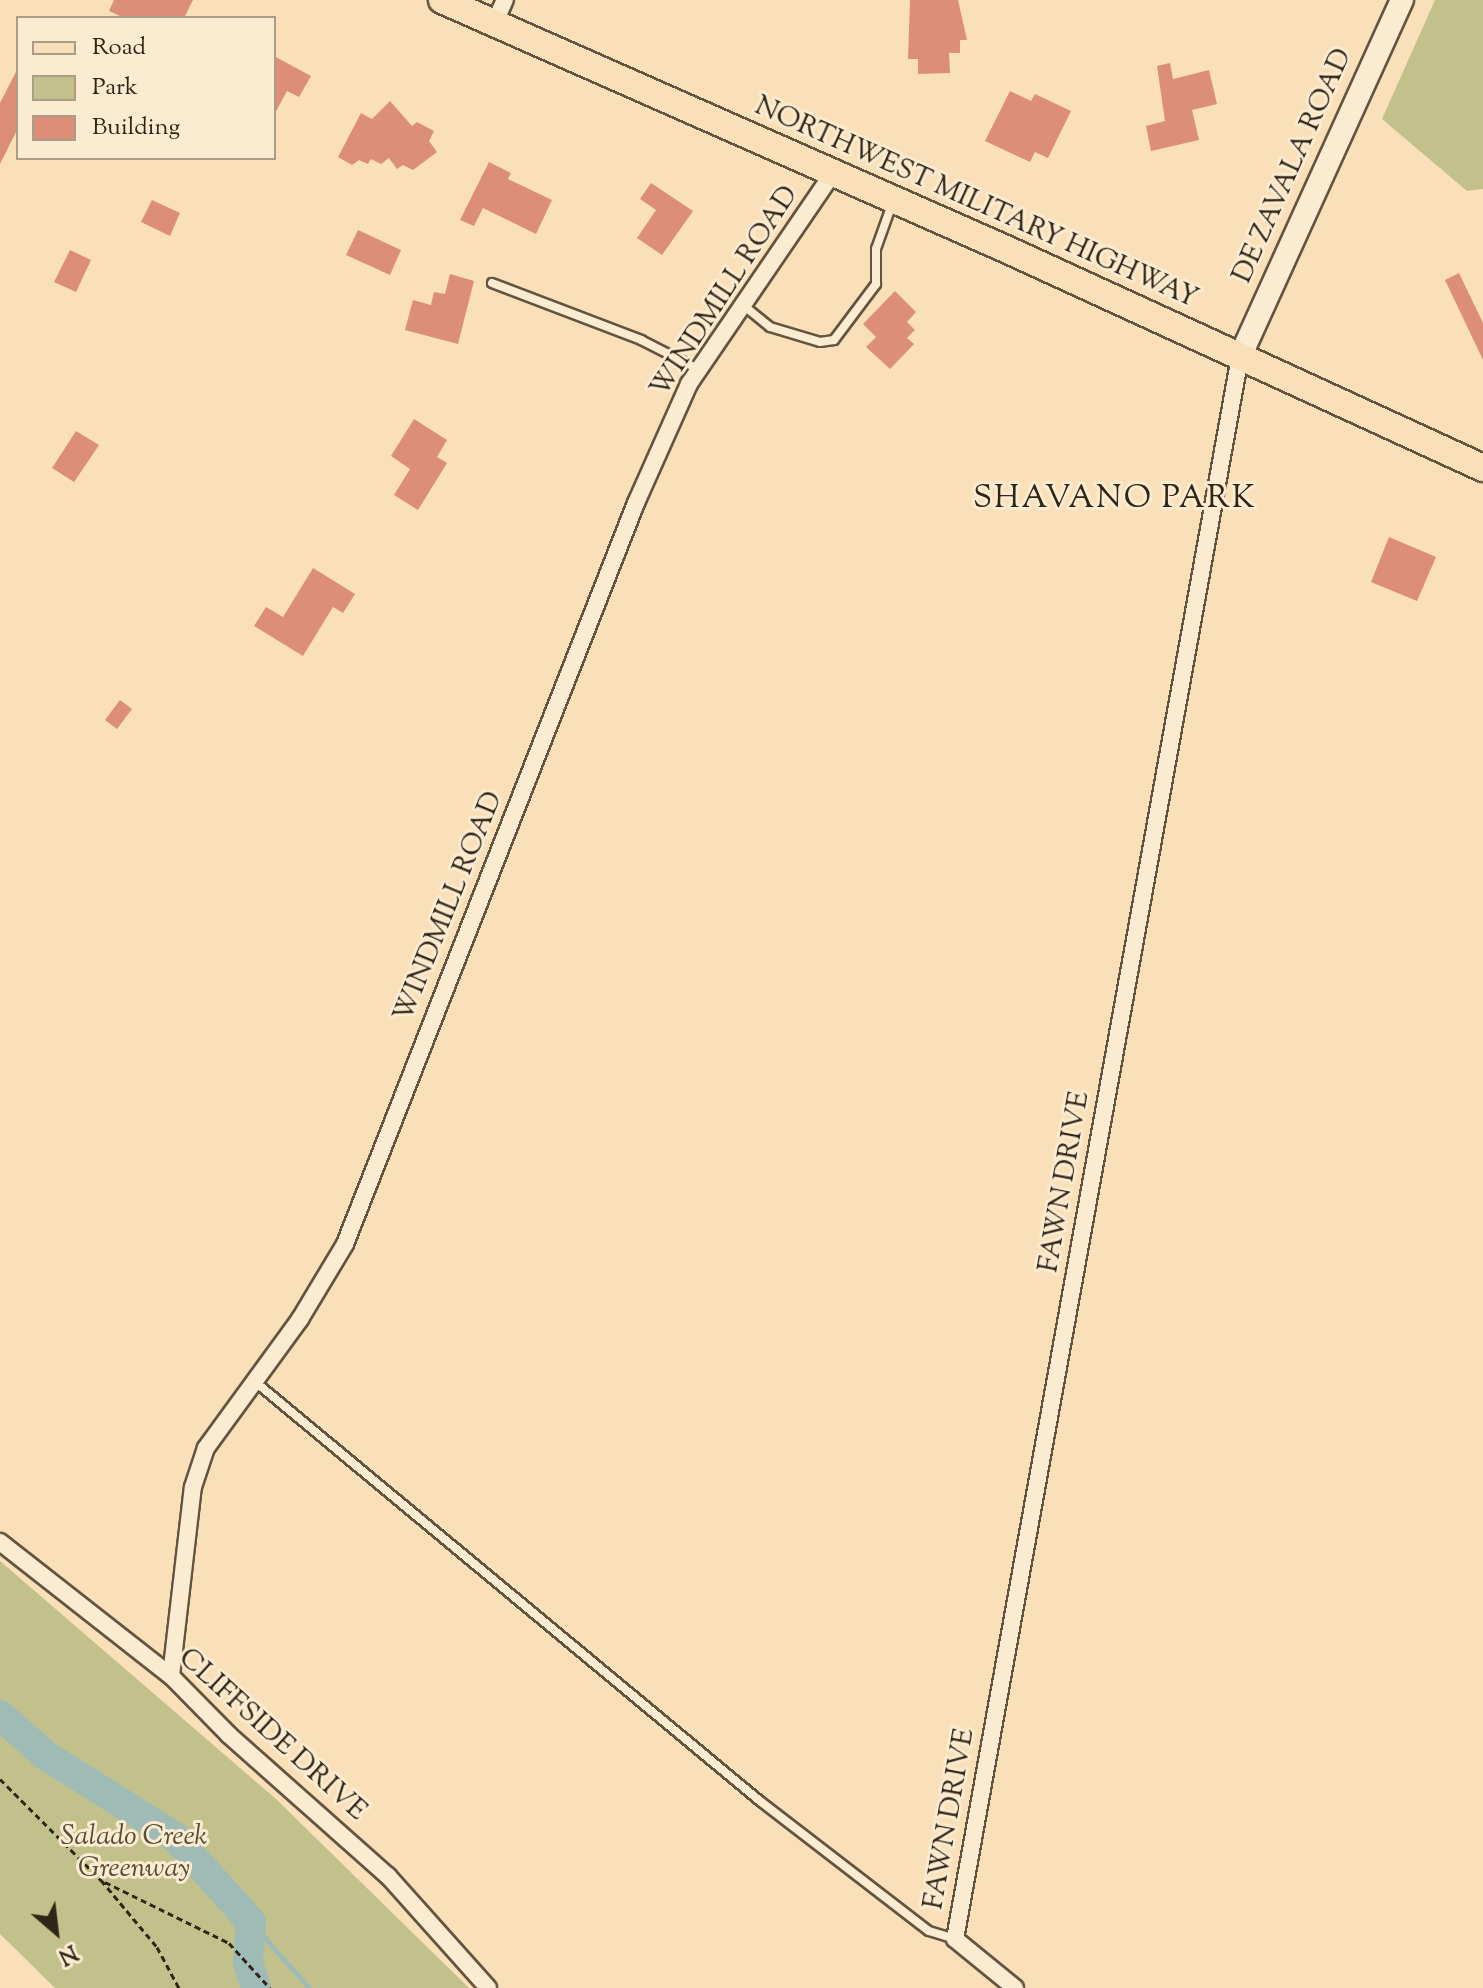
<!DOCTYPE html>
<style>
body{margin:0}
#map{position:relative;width:1483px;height:1988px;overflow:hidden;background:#f9e0b8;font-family:"Sorts Mill Goudy",serif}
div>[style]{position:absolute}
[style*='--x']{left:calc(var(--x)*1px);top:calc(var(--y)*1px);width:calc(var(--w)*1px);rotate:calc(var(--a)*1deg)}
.green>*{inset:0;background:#c3c18b}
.stream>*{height:5px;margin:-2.5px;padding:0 2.5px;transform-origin:2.5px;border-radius:2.5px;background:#9fbbb6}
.river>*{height:30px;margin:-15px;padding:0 15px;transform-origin:15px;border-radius:15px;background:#9fbbb6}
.building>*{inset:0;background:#dc8e78}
.path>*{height:3px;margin-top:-1.5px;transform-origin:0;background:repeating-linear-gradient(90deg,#312518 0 6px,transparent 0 10px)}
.roads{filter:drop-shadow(2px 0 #635440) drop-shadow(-2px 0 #635440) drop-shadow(0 2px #635440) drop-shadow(0 -2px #635440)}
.service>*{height:8px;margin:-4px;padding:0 4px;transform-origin:4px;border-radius:4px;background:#fbebd1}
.minor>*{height:16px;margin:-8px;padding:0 8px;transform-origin:8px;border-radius:8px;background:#fbebd1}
.secondary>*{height:22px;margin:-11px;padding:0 11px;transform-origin:11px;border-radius:11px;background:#fbebd1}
.primary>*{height:26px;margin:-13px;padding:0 13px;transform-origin:13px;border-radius:13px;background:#f9e0b8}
span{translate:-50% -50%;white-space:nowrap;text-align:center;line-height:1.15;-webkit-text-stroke:6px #fbebd1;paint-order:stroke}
.street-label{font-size:28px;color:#312518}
.park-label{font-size:28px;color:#564c35;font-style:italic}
.quarter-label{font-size:32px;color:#312518;letter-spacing:2px}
.legend{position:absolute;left:16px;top:16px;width:260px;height:144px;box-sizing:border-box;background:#fbebd1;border:2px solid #aa9c87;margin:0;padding:10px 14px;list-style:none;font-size:24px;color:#312518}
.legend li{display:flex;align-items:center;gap:16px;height:40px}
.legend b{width:40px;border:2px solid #aa9c87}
.north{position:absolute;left:16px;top:1892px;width:80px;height:80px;-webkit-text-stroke:6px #fbebd1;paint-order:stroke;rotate:152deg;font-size:22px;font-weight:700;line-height:32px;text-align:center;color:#312518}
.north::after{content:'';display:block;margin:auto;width:28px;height:36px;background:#312518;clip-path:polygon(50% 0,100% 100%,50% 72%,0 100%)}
</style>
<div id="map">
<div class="green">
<i style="clip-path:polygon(1435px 0,1483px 0,1483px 189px,1467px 191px,1382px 119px)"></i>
<i style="clip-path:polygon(0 1561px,276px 1799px,469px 1988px,55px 1988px,0 1934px)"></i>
</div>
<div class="stream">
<i style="--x:251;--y:1922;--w:88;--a:48.7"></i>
</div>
<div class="river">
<i style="--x:0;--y:1715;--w:60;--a:41.6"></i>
<i style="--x:45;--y:1755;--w:154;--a:32.2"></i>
<i style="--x:175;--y:1837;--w:114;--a:48.2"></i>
<i style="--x:251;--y:1922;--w:41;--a:94.2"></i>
<i style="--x:248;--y:1963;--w:26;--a:72"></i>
</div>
<div class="building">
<i style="clip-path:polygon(114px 0,193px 0,184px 18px,124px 18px,109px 11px)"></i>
<i style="clip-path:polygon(910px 0,958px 0,967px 40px,960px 40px,960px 53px,949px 53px,950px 73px,918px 74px,918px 59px,908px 59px)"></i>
<i style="clip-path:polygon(274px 56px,311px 76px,299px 97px,287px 91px,274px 115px)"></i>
<i style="clip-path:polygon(1170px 63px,1173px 79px,1209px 70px,1217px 104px,1192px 110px,1199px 140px,1151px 151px,1146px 126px,1165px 121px,1157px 66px)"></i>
<i style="clip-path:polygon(18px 68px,18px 128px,0 164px,0 103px)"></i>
<i style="clip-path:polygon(1010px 91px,1031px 101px,1035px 94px,1071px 111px,1048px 158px,1035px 152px,1030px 162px,985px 141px)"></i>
<i style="clip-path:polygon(390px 101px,412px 126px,417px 122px,434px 131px,429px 141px,437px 152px,413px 170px,403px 165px,397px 169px,389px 158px,381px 164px,371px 159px,368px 164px,359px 160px,352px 165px,338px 157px,361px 113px,372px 119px)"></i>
<i style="clip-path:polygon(489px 162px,511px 173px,508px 179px,552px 200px,536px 234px,483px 208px,474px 226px,460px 220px)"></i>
<i style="clip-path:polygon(651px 183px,693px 211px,662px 255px,637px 238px,656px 210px,640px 199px)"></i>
<i style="clip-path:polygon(152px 200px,180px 213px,170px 236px,141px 222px)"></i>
<i style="clip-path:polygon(358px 230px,401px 250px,390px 275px,346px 255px)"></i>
<i style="clip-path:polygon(70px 250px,91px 260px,76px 292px,54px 282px)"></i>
<i style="clip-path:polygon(1459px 273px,1483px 323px,1483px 360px,1445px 280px)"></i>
<i style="clip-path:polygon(450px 274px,474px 281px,458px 344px,405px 330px,413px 300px,431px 305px,434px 292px,445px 294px)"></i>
<i style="clip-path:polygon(895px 291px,916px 312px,907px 322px,915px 330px,907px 338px,914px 344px,890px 369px,866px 347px,876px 337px,863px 324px)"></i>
<i style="clip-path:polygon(414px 419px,447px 440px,437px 457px,447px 463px,418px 510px,394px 495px,410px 469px,391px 456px)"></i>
<i style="clip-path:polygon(76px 431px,99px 445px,74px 482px,52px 468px)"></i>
<i style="clip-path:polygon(1389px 537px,1436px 557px,1417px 601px,1371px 582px)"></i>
<i style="clip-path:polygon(313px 568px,355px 594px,343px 613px,333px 607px,303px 656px,254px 626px,266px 607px,283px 617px)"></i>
<i style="clip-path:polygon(120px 700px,132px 709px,117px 729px,105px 720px)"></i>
</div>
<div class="path">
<i style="--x:0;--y:1779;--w:143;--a:45"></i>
<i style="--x:101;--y:1880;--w:87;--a:50.1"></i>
<i style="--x:157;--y:1947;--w:47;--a:61.8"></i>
<i style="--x:105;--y:1882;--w:138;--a:26.2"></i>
<i style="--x:229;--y:1943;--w:61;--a:47.7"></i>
</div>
<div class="roads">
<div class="service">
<i style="--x:492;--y:283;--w:160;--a:20.9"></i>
<i style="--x:641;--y:340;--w:64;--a:27"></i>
<i style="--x:743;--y:305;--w:35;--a:39"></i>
<i style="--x:770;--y:327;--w:52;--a:16.7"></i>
<i style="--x:820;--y:342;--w:14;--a:-8"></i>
<i style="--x:834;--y:340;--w:70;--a:-53.1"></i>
<i style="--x:876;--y:284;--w:35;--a:-90"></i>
<i style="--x:876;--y:249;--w:48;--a:-70.4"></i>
<i style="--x:253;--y:1380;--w:659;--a:39.71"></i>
<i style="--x:760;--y:1801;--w:213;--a:37.6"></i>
<i style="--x:929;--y:1931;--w:27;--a:17"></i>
</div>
<div class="minor">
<i style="--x:495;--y:22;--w:24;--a:-66"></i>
<i style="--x:0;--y:1542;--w:217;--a:38.1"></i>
<i style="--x:171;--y:1676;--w:83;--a:45.5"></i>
<i style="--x:229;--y:1735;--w:213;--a:41.6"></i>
<i style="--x:388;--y:1876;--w:150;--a:48.2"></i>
<i style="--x:171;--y:1676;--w:190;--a:-83.4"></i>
<i style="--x:193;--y:1487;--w:41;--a:-71.6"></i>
<i style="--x:206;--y:1448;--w:160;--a:-53.9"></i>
<i style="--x:300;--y:1319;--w:87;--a:-59"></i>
<i style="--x:345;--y:1244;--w:796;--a:-68.56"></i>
<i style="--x:636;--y:503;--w:130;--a:-66"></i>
<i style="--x:689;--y:384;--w:255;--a:-55.7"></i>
<i style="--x:1015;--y:1988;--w:77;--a:-140.8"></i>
<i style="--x:955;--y:1939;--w:1607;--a:-79.79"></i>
</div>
<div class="secondary">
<i style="--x:1240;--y:357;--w:392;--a:-65.6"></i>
</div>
<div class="primary">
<i style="--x:442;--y:0;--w:619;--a:23.83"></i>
<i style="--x:1008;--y:250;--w:523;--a:24.65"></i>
</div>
</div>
<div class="street-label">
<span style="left:1293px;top:166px;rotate:-66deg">DE ZAVALA ROAD</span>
<span style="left:976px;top:203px;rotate:24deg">NORTHWEST MILITARY HIGHWAY</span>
<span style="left:725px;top:292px;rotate:-57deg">WINDMILL ROAD</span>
<span style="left:449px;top:907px;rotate:-68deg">WINDMILL ROAD</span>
<span style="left:1065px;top:1182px;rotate:-80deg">FAWN DRIVE</span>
<span style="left:272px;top:1735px;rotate:42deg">CLIFFSIDE DRIVE</span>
<span style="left:950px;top:1819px;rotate:-80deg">FAWN DRIVE</span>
</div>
<div class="park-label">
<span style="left:134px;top:1853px">Salado Creek<br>Greenway</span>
</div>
<div class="quarter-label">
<span style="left:1115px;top:499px">SHAVANO PARK</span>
</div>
<ul class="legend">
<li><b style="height:10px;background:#f9e0b8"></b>Road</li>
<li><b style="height:22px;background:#c3c18b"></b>Park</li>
<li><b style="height:22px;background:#dc8e78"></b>Building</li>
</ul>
<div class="north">N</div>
</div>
